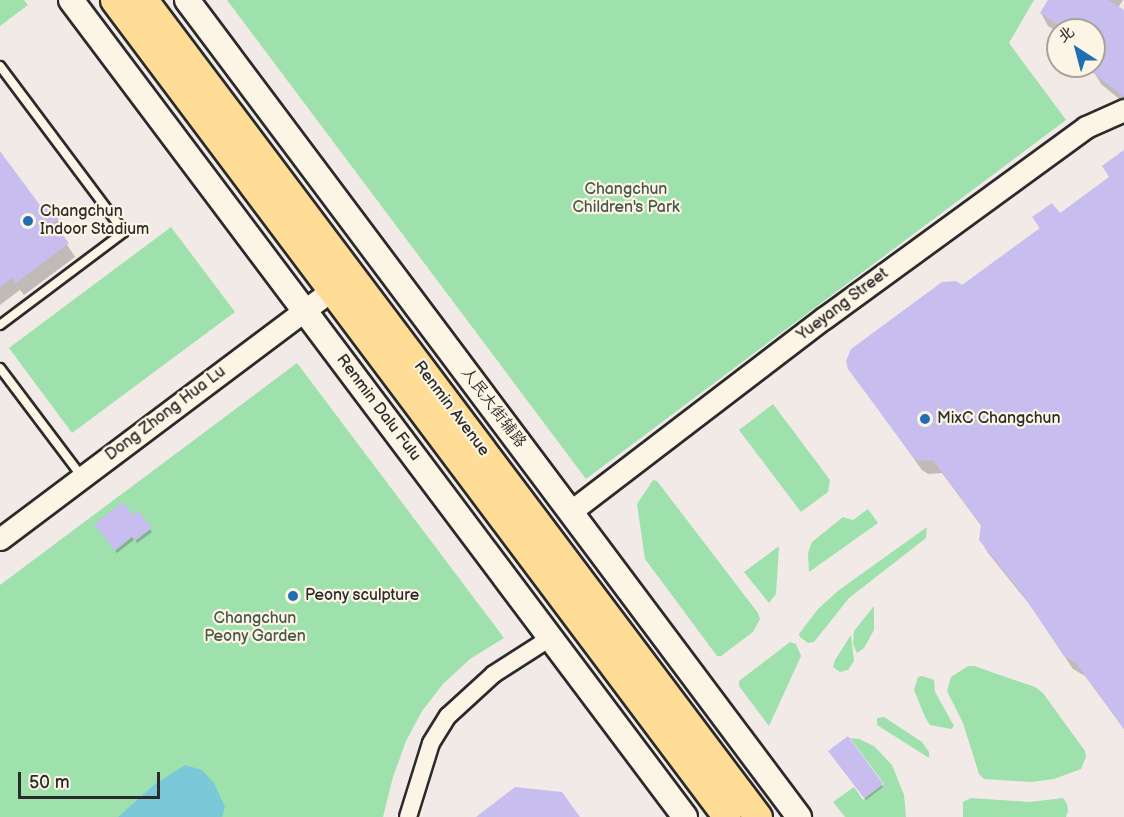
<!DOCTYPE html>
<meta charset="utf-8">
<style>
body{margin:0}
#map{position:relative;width:1124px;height:817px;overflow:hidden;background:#f2eae7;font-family:"Balsamiq Sans","LXGW WenKai TC",sans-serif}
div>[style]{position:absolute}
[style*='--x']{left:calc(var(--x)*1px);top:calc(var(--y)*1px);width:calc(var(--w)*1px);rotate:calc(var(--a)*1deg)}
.green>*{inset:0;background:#9ee1ac}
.water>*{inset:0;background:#7bc9d8}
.shadow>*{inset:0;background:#0003}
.building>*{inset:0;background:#c8bdef}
.roads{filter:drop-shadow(2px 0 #2b2b2b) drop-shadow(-2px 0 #2b2b2b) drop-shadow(0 2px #2b2b2b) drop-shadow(0 -2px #2b2b2b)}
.service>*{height:8px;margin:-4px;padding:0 4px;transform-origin:4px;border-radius:4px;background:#fcf5e5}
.minor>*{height:16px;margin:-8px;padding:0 8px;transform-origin:8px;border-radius:8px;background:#fcf5e5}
.tertiary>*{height:21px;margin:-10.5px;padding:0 10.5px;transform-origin:10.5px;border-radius:10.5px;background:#fcf5e5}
.secondary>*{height:24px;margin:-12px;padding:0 12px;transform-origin:12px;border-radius:12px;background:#fcf5e5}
.primary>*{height:27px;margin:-13.5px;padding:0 13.5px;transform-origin:13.5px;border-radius:13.5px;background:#ffdd96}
.dots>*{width:16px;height:16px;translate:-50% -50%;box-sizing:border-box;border:3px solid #fcf5e5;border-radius:50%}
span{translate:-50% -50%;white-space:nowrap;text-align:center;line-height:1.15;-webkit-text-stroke:4.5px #fcf5e5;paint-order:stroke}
.park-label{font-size:16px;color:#48584b}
.poi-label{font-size:16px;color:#2b2b2b}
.left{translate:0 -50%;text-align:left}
.street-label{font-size:16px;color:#2b2b2b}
.north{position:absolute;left:1046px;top:18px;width:60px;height:60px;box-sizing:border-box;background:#fcf5e5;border:2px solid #a8a49b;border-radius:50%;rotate:324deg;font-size:16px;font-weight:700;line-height:24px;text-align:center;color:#2b2b2b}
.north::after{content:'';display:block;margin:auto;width:21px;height:27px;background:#1f6fb2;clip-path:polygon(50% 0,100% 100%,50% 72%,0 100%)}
.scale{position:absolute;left:18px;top:772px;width:142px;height:27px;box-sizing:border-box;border:3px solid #2b2b2b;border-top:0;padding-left:8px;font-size:18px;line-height:21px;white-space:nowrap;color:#2b2b2b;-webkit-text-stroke:4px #fcf5e5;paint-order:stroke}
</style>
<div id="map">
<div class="green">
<i style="clip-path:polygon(0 0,24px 0,28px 5px,0 26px)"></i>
<i style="clip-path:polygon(227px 0,1034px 0,1009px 43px,1066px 120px,586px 479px)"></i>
<i style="clip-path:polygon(171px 227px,235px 312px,72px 433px,9px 348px)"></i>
<i style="clip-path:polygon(297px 363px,504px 638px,470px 659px,443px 684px,422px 711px,406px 741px,393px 777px,383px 817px,0 817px,0 585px)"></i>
<i style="clip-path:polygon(773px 404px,830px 480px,828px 492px,801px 512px,739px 430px)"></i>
<i style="clip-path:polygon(653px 480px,657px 481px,758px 613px,760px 619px,753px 632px,721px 656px,717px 656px,645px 559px,637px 504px)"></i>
<i style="clip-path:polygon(868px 509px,878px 523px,809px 572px,808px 553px,812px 542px,843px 517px,853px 520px)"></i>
<i style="clip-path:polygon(927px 527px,926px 538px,849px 598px,814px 642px,808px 643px,800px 637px,799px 634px,818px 609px,839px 590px)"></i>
<i style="clip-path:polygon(779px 546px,776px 594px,769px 603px,744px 572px)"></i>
<i style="clip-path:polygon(874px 606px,874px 630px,864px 648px,857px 653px,853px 644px,854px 631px)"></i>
<i style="clip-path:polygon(851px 635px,854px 661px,848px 670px,840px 672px,833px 667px,835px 660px)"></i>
<i style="clip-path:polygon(790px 642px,796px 644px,801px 656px,769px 726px,739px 686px,739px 681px)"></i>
<i style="clip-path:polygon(968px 666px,974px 666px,1035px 687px,1043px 693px,1085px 751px,1086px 757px,1081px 769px,1054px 779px,1031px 782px,984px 779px,979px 774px,963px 723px,947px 691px,951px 677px)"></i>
<i style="clip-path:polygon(922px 676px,934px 680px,935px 692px,954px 726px,951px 729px,930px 725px,925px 717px,914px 690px,918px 677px)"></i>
<i style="clip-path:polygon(884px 717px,922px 742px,929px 752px,929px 758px,877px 725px,877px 718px)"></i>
<i style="clip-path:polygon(850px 738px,859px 739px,874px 746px,892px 765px,904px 795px,906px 817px,845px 817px,833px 802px,854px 787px,863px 800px,884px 784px)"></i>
<i style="clip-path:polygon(971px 798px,1030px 802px,1063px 798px,1067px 804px,1068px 811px,1066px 817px,963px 817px,963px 802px)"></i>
</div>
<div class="water">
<i style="clip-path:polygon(185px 765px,202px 770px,214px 783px,225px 807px,222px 817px,118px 817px,155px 784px)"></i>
</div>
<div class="shadow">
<i style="clip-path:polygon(1050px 0,1123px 0,1118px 8px,1124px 16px,1124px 103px,1101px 84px,1094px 72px,1103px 61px,1094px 55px,1094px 30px,1058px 32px,1048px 26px,1041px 13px)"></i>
<i style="clip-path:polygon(1124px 152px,1124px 729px,1085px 676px,1073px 669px,1030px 605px,988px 553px,980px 539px,982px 527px,942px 473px,928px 474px,922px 470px,849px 368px,1040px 229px,1034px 218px,1059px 215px,1110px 178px)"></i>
<i style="clip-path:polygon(0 154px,42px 210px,58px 220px,65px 232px,61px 235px,75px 257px,24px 295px,20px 290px,0 305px)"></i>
<i style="clip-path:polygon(138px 513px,152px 532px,137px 543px,135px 539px,117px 553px,97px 527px,133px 517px)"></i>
<i style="clip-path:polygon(831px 754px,882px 785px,883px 787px,866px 800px)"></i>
</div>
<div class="building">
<i style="clip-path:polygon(1048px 0,1108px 0,1124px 10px,1124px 97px,1092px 72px,1106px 55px,1094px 48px,1094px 30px,1066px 30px,1040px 13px)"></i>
<i style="clip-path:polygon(1124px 150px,1124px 729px,1076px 663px,1064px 656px,1021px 592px,979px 540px,981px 525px,933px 460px,919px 461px,913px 457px,848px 369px,846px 361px,851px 349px,942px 282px,956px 281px,962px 285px,1040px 228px,1032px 217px,1052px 203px,1060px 213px,1109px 177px,1102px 166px)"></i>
<i style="clip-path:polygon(0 151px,42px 208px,48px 204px,59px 219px,53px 223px,69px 243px,16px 283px,12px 278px,0 287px)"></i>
<i style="clip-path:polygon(123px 502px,133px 515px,138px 511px,152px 528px,135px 541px,132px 537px,115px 551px,94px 524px)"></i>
<i style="clip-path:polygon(848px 736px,883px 784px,864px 798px,828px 751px)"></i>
<i style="clip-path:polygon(515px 787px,562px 792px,580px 817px,476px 817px)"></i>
</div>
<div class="roads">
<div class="service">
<i style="--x:0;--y:66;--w:207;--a:53.2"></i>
<i style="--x:124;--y:232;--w:155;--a:143.1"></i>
<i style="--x:0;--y:368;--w:136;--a:53"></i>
</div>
<div class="minor">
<i style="--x:408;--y:817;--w:77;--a:-72.7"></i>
<i style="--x:431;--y:743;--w:32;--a:-58"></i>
<i style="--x:448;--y:716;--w:62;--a:-42.4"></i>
<i style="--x:494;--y:674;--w:67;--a:-32.7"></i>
</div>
<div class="tertiary">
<i style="--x:570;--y:512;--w:320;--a:-37.4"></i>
<i style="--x:824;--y:318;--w:324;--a:-36.1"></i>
<i style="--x:1086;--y:127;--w:42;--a:-24.1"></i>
<i style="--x:0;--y:539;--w:415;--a:-36.9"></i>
</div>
<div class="secondary">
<i style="--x:71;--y:0;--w:1022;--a:53.07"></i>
<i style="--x:187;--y:0;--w:1021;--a:53.16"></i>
</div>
<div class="primary">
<i style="--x:114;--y:0;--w:1021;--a:53.12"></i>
<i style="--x:144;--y:0;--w:1022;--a:53.07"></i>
</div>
</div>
<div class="dots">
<i style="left:28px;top:221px;background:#1f6fb2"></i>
<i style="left:925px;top:419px;background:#1f6fb2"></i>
<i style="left:293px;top:596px;background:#1f6fb2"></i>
</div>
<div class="park-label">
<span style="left:626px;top:199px">Changchun<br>Children's Park</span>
<span style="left:255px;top:628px">Changchun<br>Peony Garden</span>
</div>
<div class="poi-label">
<span class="left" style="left:40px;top:221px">Changchun<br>Indoor Stadium</span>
<span class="left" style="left:937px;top:419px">MixC Changchun</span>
<span class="left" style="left:305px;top:596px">Peony sculpture</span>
</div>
<div class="street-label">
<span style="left:843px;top:305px;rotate:-37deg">Yueyang Street</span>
<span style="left:378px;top:408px;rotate:53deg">Renmin Dalu Fulu</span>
<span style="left:493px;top:408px;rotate:53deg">人民大街辅路</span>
<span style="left:451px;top:409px;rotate:53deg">Renmin Avenue</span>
<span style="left:166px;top:414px;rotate:-37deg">Dong Zhong Hua Lu</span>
</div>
<div class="north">北</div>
<div class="scale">50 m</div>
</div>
